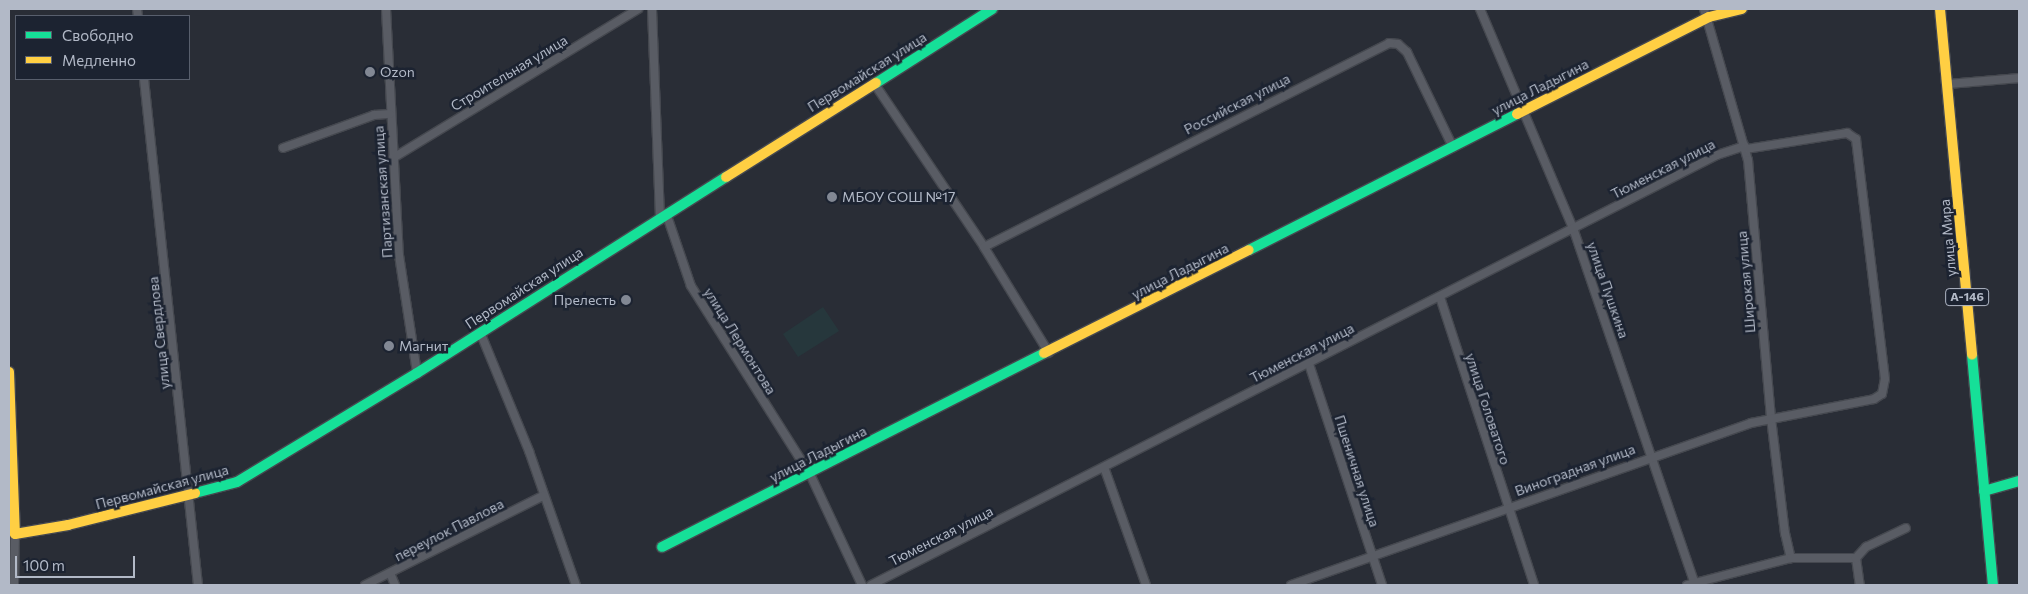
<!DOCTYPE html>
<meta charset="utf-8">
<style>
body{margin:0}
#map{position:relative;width:2028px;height:594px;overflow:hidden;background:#292d36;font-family:Commissioner,sans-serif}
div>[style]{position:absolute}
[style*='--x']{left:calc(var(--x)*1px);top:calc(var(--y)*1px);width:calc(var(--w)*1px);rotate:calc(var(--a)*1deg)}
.green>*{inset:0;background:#26373c}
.roads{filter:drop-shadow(1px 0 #45484f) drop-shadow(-1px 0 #45484f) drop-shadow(0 1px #45484f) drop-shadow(0 -1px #45484f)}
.street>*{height:8px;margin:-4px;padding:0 4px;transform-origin:4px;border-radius:4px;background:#595c64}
.fast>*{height:10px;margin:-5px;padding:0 5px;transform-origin:5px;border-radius:5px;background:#16e098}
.slow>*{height:10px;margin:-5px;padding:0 5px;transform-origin:5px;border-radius:5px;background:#ffcf43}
.dots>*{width:14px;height:14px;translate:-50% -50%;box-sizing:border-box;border:2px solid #1c2331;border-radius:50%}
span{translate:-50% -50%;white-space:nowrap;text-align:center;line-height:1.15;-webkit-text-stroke:5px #1c2331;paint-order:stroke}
.shield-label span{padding:1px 4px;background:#1c2331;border:1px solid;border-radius:4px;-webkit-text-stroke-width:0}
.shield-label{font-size:12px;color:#b2b9c7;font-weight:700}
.poi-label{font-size:14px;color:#b2b9c7}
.left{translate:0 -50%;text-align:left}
.right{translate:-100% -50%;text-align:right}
.street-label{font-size:14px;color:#b2b9c7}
.frame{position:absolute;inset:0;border:10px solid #b2b9c7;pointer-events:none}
.legend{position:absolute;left:15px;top:15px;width:175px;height:65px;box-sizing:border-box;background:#1c2331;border:1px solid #585f6d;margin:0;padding:6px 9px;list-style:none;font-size:15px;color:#b2b9c7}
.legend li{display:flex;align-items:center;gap:10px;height:25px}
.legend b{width:25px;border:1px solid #585f6d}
.scale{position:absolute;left:15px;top:556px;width:120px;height:22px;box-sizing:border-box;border:2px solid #b2b9c7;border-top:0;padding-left:6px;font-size:15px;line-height:18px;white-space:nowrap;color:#b2b9c7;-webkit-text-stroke:4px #1c2331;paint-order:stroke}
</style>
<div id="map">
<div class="green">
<i style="clip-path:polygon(823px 307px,839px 331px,798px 357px,783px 334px)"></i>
</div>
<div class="roads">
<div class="street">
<i style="--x:137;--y:9;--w:7;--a:82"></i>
<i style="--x:386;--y:9;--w:246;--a:87"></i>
<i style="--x:399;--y:255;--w:119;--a:81.3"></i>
<i style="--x:652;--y:9;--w:208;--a:87.8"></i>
<i style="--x:1480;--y:9;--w:238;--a:67"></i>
<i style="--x:1573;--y:228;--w:377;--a:71.1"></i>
<i style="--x:1704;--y:9;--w:157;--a:73.8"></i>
<i style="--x:1748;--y:160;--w:259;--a:84.9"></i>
<i style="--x:1771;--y:418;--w:116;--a:83.1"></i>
<i style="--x:1785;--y:533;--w:26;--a:77"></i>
<i style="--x:144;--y:79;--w:509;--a:83.91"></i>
<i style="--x:874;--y:83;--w:197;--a:56.1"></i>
<i style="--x:984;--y:247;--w:124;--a:58.5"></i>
<i style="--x:1949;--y:84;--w:70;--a:-4.9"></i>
<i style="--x:283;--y:148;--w:97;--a:-19.9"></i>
<i style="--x:374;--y:115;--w:16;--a:-4"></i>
<i style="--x:393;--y:158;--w:287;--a:-31.3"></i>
<i style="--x:666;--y:213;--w:77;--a:71.1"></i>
<i style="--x:691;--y:286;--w:222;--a:57.7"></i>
<i style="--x:810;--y:474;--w:123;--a:64.9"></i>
<i style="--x:984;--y:247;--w:453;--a:-26.7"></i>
<i style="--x:1389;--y:43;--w:9;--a:6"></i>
<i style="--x:1398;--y:44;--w:12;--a:42"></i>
<i style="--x:1407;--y:52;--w:106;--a:64.2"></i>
<i style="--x:1440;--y:297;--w:303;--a:71.9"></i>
<i style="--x:480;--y:332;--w:129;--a:67.6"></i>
<i style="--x:529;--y:451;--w:142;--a:70.7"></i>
<i style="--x:1309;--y:364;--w:233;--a:71.7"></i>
<i style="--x:1104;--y:467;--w:125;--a:70.4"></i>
<i style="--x:1856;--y:558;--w:27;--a:82"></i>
<i style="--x:390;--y:573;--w:13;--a:67"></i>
<i style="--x:14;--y:585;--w:51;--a:-88.9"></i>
<i style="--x:365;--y:585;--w:199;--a:-26.6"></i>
<i style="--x:871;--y:585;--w:949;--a:-26.94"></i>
<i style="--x:1717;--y:155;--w:29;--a:-18"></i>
<i style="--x:1291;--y:585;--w:488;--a:-19.4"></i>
<i style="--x:1751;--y:423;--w:125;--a:-11"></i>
<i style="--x:1874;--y:399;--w:9;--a:-32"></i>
<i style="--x:1882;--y:394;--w:15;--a:-79"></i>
<i style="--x:1885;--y:379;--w:242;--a:-96.9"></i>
<i style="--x:1856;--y:139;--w:11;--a:-146"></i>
<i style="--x:1847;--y:133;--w:102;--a:171"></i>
<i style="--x:1687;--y:585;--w:107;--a:-14.6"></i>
<i style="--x:1791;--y:558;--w:65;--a:0"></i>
<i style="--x:1856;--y:558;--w:15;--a:-48"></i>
<i style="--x:1866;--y:547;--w:44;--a:-25.4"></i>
</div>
<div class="fast">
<i style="--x:876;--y:83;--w:138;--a:-32.5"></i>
<i style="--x:1249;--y:250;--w:301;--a:-26.9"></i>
<i style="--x:1972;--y:355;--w:231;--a:84.8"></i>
<i style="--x:1984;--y:491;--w:36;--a:-16"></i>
<i style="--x:195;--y:493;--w:43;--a:-14.7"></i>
<i style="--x:237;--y:482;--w:210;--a:-31.2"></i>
<i style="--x:417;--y:373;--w:366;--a:-32.4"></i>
<i style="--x:662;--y:547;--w:428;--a:-26.9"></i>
</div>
<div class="slow">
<i style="--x:1940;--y:9;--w:347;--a:84.7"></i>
<i style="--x:1517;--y:114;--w:215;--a:-26.8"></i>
<i style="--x:1709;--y:17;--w:34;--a:-14"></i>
<i style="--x:726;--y:177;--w:177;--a:-32.1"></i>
<i style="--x:1044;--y:353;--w:229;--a:-26.7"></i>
<i style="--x:9;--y:372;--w:162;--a:87.9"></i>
<i style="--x:15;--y:534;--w:54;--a:-9.6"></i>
<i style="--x:68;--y:525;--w:131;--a:-14.1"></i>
</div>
</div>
<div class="dots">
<i style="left:370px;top:72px;background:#828894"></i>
<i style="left:832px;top:197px;background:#828894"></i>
<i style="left:626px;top:300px;background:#828894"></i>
<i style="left:389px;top:346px;background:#828894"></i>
</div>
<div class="shield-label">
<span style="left:1967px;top:297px">А-146</span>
</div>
<div class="poi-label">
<span class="left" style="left:380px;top:72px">Ozon</span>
<span class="left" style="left:842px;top:197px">МБОУ СОШ №17</span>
<span class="right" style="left:616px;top:300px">Прелесть</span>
<span class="left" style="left:399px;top:346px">Магнит</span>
</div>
<div class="street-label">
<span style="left:867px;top:72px;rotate:-32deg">Первомайская улица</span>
<span style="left:509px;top:73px;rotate:-31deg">Строительная улица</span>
<span style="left:1540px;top:87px;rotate:-27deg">улица Ладыгина</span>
<span style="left:1237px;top:104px;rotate:-27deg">Российская улица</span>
<span style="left:1663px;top:169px;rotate:-27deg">Тюменская улица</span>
<span style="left:383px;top:192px;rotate:-94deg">Партизанская улица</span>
<span style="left:1948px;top:238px;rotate:-95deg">улица Мира</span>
<span style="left:1180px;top:271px;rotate:-27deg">улица Ладыгина</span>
<span style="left:1746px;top:282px;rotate:-95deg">Широкая улица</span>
<span style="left:524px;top:288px;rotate:-33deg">Первомайская улица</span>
<span style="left:1608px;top:290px;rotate:71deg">улица Пушкина</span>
<span style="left:159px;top:333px;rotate:-96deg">улица Свердлова</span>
<span style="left:740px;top:341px;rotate:58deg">улица Лермонтова</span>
<span style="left:1302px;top:353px;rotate:-27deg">Тюменская улица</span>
<span style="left:1488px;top:409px;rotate:72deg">улица Головатого</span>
<span style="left:818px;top:454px;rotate:-27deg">улица Ладыгина</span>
<span style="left:1575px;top:470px;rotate:-20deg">Виноградная улица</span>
<span style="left:1357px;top:471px;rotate:72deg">Пшеничная улица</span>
<span style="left:162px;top:487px;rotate:-15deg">Первомайская улица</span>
<span style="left:449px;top:530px;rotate:-27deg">переулок Павлова</span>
<span style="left:941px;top:536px;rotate:-27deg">Тюменская улица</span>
</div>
<div class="frame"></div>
<ul class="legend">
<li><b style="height:6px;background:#16e098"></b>Свободно</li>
<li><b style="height:6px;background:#ffcf43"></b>Медленно</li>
</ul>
<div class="scale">100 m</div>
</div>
